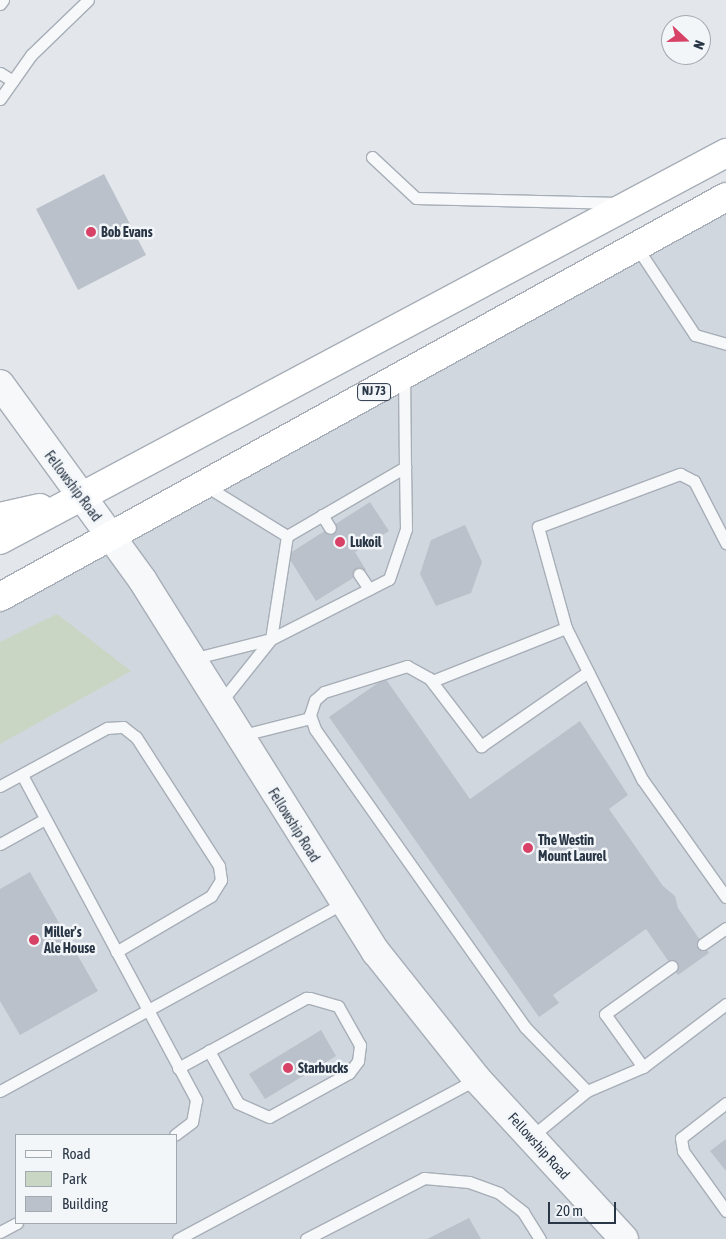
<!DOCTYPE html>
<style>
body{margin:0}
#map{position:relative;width:726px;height:1239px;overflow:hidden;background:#e3e7ec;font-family:"Asap Condensed",sans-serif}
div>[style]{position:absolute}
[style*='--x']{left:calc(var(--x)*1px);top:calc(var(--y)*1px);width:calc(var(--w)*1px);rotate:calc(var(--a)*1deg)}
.built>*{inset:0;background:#d1d7de}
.green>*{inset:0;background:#cad6c4}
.building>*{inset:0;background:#bac1ca}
.roads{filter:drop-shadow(1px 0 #a7aeb7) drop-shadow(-1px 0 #a7aeb7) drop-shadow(0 1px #a7aeb7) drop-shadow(0 -1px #a7aeb7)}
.service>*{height:11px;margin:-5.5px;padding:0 5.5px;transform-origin:5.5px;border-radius:5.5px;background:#f6f8fa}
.tertiary>*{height:28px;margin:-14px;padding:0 14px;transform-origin:14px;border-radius:14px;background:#f6f8fa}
.trunk>*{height:28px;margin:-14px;padding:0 14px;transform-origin:14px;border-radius:14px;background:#fff}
.dots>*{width:14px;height:14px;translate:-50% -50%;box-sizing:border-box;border:2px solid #f3f6f9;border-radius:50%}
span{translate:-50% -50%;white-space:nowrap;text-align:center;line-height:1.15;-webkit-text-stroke:5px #f3f6f9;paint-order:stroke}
.shield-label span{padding:1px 4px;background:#f3f6f9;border:1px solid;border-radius:4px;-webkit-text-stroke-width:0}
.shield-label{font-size:12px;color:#293646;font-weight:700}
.poi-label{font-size:14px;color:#293646;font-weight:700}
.left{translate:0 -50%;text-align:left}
.street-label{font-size:14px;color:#293646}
.legend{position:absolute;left:15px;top:1134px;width:162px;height:90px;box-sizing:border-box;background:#f3f6f9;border:1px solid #a2a9b1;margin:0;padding:6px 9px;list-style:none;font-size:15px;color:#293646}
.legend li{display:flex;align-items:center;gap:10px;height:25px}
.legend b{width:25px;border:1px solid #a2a9b1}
.north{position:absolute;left:661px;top:15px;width:50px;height:50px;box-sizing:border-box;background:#f3f6f9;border:1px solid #a2a9b1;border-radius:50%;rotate:111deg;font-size:14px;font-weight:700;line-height:20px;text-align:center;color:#293646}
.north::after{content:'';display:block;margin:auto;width:18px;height:22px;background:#d74266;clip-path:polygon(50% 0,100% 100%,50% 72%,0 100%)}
.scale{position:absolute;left:548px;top:1202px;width:68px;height:22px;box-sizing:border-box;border:2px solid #293646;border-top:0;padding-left:6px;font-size:15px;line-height:18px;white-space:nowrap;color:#293646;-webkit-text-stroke:4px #f3f6f9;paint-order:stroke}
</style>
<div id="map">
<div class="built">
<i style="clip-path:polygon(evenodd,726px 197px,726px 1239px,0 1239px,0 597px,726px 197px,16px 1135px,176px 1135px,176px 1223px,16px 1223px,16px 1135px)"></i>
</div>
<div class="green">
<i style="clip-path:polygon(57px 614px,131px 671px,0 744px,0 642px)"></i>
</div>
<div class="building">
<i style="clip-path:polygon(104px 174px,146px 255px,78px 290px,36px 209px)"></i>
<i style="clip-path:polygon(370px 502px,389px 531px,355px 552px,366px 570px,316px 601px,287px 555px)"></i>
<i style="clip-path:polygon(465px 525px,482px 562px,471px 593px,436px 606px,420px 574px,431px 540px)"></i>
<i style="clip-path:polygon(385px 678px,470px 799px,580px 721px,628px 795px,609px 809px,663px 886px,675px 896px,678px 908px,709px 953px,678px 975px,646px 929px,553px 995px,559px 1003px,539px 1017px,329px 717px)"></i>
<i style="clip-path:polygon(30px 872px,98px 991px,20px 1035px,0 1001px,0 889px)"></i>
<i style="clip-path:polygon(321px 1030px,336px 1056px,265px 1099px,249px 1074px)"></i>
<i style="clip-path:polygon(726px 1139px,726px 1171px,710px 1151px)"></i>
<i style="clip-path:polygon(469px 1218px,481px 1239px,427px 1239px)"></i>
</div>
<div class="roads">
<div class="service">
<i style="--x:0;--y:4;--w:5;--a:-53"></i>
<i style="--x:0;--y:73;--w:15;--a:32"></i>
<i style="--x:0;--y:99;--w:54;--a:-54.8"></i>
<i style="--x:31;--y:55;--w:79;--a:-44"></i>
<i style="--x:372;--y:157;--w:60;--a:43"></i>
<i style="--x:416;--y:198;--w:203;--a:1.4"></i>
<i style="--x:636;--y:246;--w:107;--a:56.5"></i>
<i style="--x:695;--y:335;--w:32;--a:16"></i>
<i style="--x:206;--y:486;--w:95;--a:31.7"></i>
<i style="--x:287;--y:536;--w:137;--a:-30.3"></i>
<i style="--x:405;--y:467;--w:91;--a:-90.6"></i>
<i style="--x:322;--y:515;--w:15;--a:58"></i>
<i style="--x:359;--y:574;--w:18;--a:56"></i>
<i style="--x:566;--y:628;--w:169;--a:63.3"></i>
<i style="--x:642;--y:779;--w:145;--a:54.6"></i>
<i style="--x:192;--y:659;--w:81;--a:-14.2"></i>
<i style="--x:271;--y:639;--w:132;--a:-27"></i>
<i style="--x:389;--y:579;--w:53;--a:-71.2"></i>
<i style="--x:406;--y:529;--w:62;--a:-90.9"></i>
<i style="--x:432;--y:681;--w:144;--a:-21.6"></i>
<i style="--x:566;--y:628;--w:105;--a:-105.5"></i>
<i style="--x:538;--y:527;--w:152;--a:-20.5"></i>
<i style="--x:680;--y:474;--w:16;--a:27"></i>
<i style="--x:694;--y:481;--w:70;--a:62.7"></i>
<i style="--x:220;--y:703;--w:82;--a:-51.4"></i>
<i style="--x:271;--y:639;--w:104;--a:-81.2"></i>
<i style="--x:239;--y:736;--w:73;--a:-14.2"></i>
<i style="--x:22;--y:775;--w:369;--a:61.8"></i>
<i style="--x:196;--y:1100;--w:22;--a:100"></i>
<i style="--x:192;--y:1122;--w:21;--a:143"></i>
<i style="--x:0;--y:786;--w:122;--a:-28.5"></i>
<i style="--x:107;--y:728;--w:16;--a:-4"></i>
<i style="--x:123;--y:727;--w:16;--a:38"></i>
<i style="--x:136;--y:737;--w:153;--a:57.2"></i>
<i style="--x:219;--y:866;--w:14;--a:82"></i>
<i style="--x:221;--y:880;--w:19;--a:122"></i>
<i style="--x:211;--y:896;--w:110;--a:149.5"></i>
<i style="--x:0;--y:844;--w:51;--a:-29.1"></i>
<i style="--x:703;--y:944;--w:28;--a:-35"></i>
<i style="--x:643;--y:1067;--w:65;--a:-125.6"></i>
<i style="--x:605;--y:1014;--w:82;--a:-35.6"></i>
<i style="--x:178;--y:1068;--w:146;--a:-28.7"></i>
<i style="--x:306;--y:998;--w:4;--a:0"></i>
<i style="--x:310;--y:998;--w:29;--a:16"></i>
<i style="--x:338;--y:1006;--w:45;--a:60.6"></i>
<i style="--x:360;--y:1045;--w:16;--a:97"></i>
<i style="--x:358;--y:1061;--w:15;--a:127"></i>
<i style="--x:349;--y:1073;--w:91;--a:151.2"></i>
<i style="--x:269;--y:1117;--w:34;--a:-156"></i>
<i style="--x:238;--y:1103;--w:60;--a:-119.1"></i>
<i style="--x:0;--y:1091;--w:391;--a:-28.7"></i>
<i style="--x:587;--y:1091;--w:89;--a:-134.1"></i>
<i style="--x:525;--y:1027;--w:365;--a:-125.2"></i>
<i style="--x:315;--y:729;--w:15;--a:-110"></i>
<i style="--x:310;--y:715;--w:16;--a:-72"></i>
<i style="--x:315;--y:700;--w:12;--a:-42"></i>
<i style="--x:324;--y:692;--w:87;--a:-17.4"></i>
<i style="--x:407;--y:666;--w:25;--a:29"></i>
<i style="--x:429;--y:678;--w:86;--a:52.6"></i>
<i style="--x:481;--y:746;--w:130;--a:-34.7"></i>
<i style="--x:726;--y:1103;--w:57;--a:142.1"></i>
<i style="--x:681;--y:1138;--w:13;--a:81"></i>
<i style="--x:683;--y:1151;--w:74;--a:54.4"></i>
<i style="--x:531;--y:1137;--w:72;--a:-39.4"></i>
<i style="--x:587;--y:1091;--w:61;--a:-23.2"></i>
<i style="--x:643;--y:1067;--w:104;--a:-37.2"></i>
<i style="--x:0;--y:1232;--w:19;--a:-28"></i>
<i style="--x:178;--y:1239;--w:339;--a:-28.2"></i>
<i style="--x:306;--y:1239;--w:133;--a:-27.3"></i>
<i style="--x:424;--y:1178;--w:45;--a:5.1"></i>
<i style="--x:469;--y:1182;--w:32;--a:20"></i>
<i style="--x:499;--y:1193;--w:31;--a:38"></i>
<i style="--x:523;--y:1212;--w:32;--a:58"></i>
</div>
<div class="tertiary">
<i style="--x:0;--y:384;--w:243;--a:54"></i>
<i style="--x:143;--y:581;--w:438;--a:57.9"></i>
<i style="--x:376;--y:952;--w:162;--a:51.5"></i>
<i style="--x:477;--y:1079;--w:217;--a:47.4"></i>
</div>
<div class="trunk">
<i style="--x:0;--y:517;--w:41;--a:-12.7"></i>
<i style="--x:0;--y:540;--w:823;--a:-28.06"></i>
<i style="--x:0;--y:597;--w:829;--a:-28.85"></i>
</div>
</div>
<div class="dots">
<i style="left:91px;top:232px;background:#d74266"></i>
<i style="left:340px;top:542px;background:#d74266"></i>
<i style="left:528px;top:848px;background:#d74266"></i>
<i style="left:34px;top:940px;background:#d74266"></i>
<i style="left:288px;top:1068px;background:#d74266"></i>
</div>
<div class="shield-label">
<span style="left:374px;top:392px">NJ 73</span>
</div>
<div class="poi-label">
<span class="left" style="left:101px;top:232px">Bob Evans</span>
<span class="left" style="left:350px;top:542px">Lukoil</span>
<span class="left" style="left:538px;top:848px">The Westin<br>Mount Laurel</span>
<span class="left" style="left:44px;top:940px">Miller's<br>Ale House</span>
<span class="left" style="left:298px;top:1068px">Starbucks</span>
</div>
<div class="street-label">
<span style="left:73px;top:486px;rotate:53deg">Fellowship Road</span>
<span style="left:294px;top:825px;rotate:58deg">Fellowship Road</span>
<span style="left:539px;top:1146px;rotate:48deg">Fellowship Road</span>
</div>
<ul class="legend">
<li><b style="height:6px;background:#f6f8fa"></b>Road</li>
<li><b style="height:14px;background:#cad6c4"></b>Park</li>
<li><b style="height:14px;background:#bac1ca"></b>Building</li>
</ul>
<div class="north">N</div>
<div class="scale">20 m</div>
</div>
